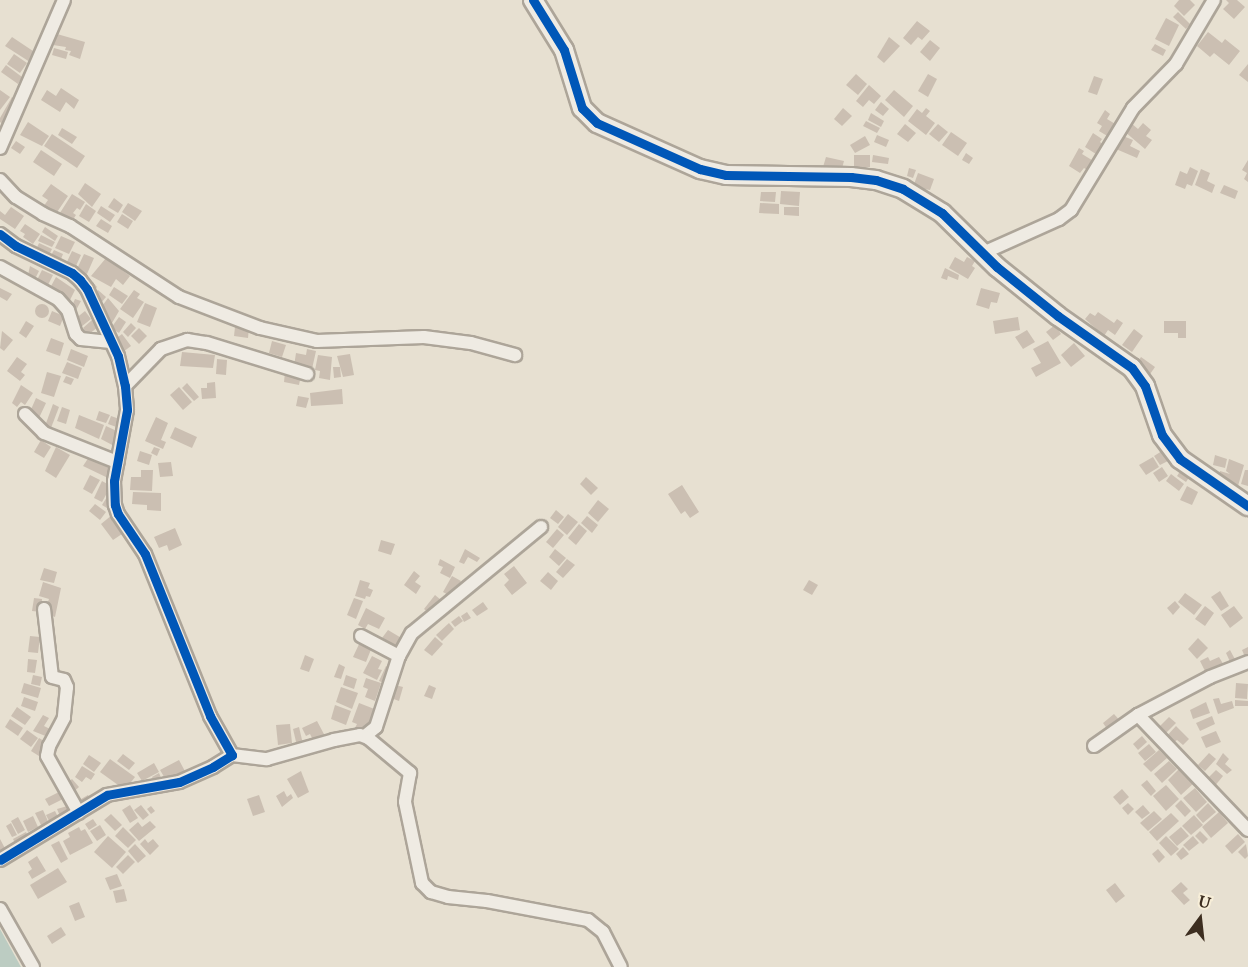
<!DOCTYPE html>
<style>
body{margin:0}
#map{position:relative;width:1248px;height:967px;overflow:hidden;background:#e7e0d1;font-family:Lora,serif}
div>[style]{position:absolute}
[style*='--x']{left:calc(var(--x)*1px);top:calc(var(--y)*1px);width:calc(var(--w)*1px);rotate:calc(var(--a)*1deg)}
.water>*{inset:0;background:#bcccc2}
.building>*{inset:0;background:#cbbfb2}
.round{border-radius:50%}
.roads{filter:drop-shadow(2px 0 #ada599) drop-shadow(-2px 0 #ada599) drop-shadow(0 2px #ada599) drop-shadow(0 -2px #ada599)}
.street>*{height:12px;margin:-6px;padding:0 6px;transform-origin:6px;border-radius:6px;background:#efebe3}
.secondary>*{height:18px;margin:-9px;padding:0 9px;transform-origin:9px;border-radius:9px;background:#efebe3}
.cycleway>*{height:9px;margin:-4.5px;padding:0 4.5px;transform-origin:4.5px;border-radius:4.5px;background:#0057b8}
span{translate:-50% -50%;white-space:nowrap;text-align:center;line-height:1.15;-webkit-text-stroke:4.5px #f7eed8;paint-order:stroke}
.north{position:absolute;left:1170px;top:889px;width:60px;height:60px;-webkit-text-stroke:4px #f7eed8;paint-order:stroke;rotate:15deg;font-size:16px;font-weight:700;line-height:24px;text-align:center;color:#3d2e20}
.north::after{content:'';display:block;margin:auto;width:21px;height:27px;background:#3d2e20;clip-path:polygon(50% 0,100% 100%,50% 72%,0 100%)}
</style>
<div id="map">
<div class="water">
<i style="clip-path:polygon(0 929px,21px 967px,0 967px)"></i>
</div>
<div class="building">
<i style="clip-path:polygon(1179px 0,1190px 0,1195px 5px,1184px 16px,1174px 6px)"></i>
<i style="clip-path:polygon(1226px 0,1237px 0,1245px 7px,1234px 19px,1223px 9px,1229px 3px)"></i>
<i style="clip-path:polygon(1178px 12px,1190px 24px,1186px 29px,1173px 17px)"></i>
<i style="clip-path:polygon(1166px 18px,1179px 25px,1169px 46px,1155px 39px)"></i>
<i style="clip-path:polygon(917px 21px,930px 31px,922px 40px,918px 37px,911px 45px,903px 38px)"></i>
<i style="clip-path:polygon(1208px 32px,1222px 43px,1225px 39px,1240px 51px,1229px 65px,1214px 53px,1210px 57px,1197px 46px)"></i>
<i style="clip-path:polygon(57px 34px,85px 42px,80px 59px,69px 55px,71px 51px,65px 50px,66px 47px,53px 45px)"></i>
<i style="clip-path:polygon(12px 37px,39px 55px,33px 64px,5px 46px)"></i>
<i style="clip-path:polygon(889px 37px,900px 46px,884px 63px,877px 57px)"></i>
<i style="clip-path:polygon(930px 40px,940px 48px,930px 61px,920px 52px)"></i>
<i style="clip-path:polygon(1155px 44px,1166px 50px,1163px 56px,1151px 50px)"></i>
<i style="clip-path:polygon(54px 48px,68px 52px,66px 59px,52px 55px)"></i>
<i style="clip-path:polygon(14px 54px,27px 63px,20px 73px,7px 64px)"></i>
<i style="clip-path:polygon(1248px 64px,1248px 82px,1239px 75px)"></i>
<i style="clip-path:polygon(6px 65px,22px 77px,18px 84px,1px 72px)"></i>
<i style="clip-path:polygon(856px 74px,867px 84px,858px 95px,846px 85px)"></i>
<i style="clip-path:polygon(928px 74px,937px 79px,928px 97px,918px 91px)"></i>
<i style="clip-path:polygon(1094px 76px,1103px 79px,1097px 95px,1088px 92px)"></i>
<i style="clip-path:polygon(869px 85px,881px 96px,874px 104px,869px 100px,863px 107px,856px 101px)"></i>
<i style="clip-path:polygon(61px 88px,79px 100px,74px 109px,66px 102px,60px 112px,41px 100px,47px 90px,56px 96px)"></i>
<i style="clip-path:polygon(0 90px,10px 97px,0 110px)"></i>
<i style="clip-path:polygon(894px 90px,913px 106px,904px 117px,885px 100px)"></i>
<i style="clip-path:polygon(12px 97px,19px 102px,5px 126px,0 122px,0 118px)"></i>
<i style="clip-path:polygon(881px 102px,889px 109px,883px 116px,875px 110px)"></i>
<i style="clip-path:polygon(843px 108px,852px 116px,842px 126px,834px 119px)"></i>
<i style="clip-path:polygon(926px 108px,930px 111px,926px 116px,935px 123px,926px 135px,908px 121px,917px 109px,922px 113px)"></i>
<i style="clip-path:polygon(1105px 110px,1110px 114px,1107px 119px,1117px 125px,1109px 137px,1099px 131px,1102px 126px,1097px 123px)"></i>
<i style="clip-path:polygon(871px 113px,884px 121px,881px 127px,868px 120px)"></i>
<i style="clip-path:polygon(866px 121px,880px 128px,877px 133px,863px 126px)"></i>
<i style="clip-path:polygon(28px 122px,49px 136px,42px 146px,20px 135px)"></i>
<i style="clip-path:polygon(1131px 123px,1138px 129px,1143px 123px,1151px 130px,1146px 136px,1152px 140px,1145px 149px,1124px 131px)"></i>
<i style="clip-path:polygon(905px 124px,916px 133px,908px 142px,897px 134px)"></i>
<i style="clip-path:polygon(938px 124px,948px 132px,939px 142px,929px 134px)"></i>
<i style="clip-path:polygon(62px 128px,77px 137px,72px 144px,58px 135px)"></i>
<i style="clip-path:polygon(951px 132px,967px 143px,958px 156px,942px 145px)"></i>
<i style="clip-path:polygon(1093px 133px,1102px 139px,1100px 142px,1105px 146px,1099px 156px,1085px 147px)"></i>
<i style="clip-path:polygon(52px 134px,85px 156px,77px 168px,44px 146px)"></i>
<i style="clip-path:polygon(877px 135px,889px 140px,886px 147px,874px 142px)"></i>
<i style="clip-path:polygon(865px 136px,870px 145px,855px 153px,850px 145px)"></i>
<i style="clip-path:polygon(1123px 136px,1133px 140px,1130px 146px,1140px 151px,1137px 158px,1116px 149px)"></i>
<i style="clip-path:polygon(16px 141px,25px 147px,20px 154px,11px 148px)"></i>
<i style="clip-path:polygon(1079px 148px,1084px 151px,1082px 154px,1095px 162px,1089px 171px,1084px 168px,1080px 173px,1069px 166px)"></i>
<i style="clip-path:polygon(41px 150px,62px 164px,54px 176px,33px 162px)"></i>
<i style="clip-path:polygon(966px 153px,973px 158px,969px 164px,962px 160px)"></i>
<i style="clip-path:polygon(854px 155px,870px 155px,870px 167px,854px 167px)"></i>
<i style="clip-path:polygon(873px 155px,889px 158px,888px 164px,872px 162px)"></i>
<i style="clip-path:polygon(826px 157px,844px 161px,841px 172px,823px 167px)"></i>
<i style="clip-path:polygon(1248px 160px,1248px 182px,1244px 179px,1247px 173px,1242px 170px)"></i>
<i style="clip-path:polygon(1190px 167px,1198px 171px,1192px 186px,1187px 184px,1185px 189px,1175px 185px,1180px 171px,1187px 174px)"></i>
<i style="clip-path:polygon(909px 168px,916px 170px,913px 178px,907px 176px)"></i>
<i style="clip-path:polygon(1201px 169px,1210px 173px,1207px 181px,1215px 185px,1212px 193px,1195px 185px)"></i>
<i style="clip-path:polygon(918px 173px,934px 179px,930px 190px,913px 187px)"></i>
<i style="clip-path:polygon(85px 183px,101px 194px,92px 207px,78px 194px)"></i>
<i style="clip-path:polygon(51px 184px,68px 196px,53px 218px,41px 210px,48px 200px,42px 196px)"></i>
<i style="clip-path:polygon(1224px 185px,1238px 191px,1235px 199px,1220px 193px)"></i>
<i style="clip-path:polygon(781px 191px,800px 192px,799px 206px,780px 204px)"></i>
<i style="clip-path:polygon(761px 192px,776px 192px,775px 202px,760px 201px)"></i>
<i style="clip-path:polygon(72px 194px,85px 202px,80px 210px,77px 208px,73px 213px,76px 215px,70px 224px,58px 216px)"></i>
<i style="clip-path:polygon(114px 198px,123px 205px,118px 213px,108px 207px)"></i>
<i style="clip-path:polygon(128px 203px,142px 211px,135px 221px,122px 212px)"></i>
<i style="clip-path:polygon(760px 203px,779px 204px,779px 214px,759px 213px)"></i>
<i style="clip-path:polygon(86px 204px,96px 211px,89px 222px,79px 216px)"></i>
<i style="clip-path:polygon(101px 206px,115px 215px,110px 222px,97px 213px)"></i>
<i style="clip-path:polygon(11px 207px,24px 216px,15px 229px,0 219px,0 211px,5px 215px)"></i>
<i style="clip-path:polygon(784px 207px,799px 207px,799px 216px,784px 215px)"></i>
<i style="clip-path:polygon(122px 214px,133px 221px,128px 229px,117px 222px)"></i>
<i style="clip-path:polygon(101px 219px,112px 226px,108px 233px,96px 226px)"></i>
<i style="clip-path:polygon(25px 224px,40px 234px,33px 244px,23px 237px,25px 234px,20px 231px)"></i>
<i style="clip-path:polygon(45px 227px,58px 236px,55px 241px,42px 232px)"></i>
<i style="clip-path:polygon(41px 235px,55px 242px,52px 247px,38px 241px)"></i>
<i style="clip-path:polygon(61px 236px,75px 242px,69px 254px,55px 248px)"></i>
<i style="clip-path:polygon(39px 243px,52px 249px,47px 259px,36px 250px)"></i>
<i style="clip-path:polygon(54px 250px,63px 254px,59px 264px,49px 259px)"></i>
<i style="clip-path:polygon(72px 251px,81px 255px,74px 270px,65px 266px)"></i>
<i style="clip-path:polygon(84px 254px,94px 258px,87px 274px,77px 269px)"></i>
<i style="clip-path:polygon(955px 257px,964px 262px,967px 257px,975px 261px,972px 266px,975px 268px,968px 279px,949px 268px)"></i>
<i style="clip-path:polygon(106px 258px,130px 276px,123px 285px,116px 279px,111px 287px,91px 276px)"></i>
<i style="clip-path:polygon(30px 266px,39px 271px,33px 283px,27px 279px)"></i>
<i style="clip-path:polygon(945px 268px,959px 275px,958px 280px,948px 276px,947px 280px,941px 278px)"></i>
<i style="clip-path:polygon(42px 270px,53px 275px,48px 285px,37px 280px)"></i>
<i style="clip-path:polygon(56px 277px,75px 290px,69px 302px,62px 299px,64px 294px,50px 288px)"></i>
<i style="clip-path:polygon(90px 279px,97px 287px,93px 292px,85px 284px)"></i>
<i style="clip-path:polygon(114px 287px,128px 296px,122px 304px,109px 295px)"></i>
<i style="clip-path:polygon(0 288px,12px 294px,7px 301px,0 297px)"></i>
<i style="clip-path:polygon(981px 288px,1000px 293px,997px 303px,991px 302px,989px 309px,976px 305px)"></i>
<i style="clip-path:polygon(98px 290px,106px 297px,101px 303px,93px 295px)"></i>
<i style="clip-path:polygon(134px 290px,140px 294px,137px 298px,144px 302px,133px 318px,120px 309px)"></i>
<i style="clip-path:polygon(108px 298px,119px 311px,112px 323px,105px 318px,108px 314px,100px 309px)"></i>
<i style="clip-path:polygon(75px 299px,81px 301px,75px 312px,70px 310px)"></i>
<i style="clip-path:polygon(145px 303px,157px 308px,150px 327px,137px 322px)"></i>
<i class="round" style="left:35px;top:304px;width:14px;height:14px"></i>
<i style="clip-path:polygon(52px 311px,64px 316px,60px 326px,48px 321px)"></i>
<i style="clip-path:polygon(85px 311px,91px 319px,81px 327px,75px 319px)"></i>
<i style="clip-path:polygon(1098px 312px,1114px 323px,1117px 319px,1123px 323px,1115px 335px,1108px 330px,1104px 336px,1085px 319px,1090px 313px,1095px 316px)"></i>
<i style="clip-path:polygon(119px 317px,126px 322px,119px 333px,111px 328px)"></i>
<i style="clip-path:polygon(1018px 317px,1020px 330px,995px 334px,993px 321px)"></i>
<i style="clip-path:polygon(92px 320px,98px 327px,88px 335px,83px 328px)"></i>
<i style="clip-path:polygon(26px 321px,34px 326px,26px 338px,19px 333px)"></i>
<i style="clip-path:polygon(1164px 321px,1186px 321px,1186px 338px,1178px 338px,1178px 333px,1164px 333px)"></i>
<i style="clip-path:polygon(131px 323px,136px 328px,128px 337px,123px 332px)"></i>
<i style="clip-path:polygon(1055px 325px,1061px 334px,1053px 340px,1046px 332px)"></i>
<i style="clip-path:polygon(235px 327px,249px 328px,248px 338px,234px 336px)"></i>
<i style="clip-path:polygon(139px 328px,147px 336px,139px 344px,131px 336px)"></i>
<i style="clip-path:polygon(1134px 329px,1143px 336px,1132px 352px,1122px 345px)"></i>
<i style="clip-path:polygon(1027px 330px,1035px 342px,1023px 349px,1015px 337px)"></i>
<i style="clip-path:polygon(2px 331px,13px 340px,4px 351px,0 348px)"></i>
<i style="clip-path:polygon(122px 334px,131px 346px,123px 352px,114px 340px)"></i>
<i style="clip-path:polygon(51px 338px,64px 343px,60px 356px,46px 351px)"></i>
<i style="clip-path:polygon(272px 341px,286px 345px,282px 357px,269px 353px)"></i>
<i style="clip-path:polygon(1048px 341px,1061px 363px,1036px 377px,1031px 368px,1041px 363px,1033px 349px)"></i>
<i style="clip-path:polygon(1074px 343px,1085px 356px,1071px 367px,1061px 355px)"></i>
<i style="clip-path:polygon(71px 349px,88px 356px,84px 367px,67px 360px)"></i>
<i style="clip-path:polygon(307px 349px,316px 351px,312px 369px,294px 366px,296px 353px,306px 355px)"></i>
<i style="clip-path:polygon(182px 352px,215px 355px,213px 368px,180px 366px)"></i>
<i style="clip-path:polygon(350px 354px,354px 375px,343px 377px,337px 356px)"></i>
<i style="clip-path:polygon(318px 355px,332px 357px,330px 380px,319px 378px,320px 371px,315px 370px)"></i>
<i style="clip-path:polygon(17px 357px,27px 364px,21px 372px,25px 375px,20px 381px,7px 371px)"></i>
<i style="clip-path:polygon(1141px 357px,1155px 367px,1148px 377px,1134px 367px)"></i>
<i style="clip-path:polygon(217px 359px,227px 360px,226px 375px,216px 374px)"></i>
<i style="clip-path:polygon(67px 362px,82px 368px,78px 379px,62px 373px)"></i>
<i style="clip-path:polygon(333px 367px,340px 367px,341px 377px,334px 378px)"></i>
<i style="clip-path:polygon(47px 372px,61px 376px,54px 397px,41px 393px)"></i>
<i style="clip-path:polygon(285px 372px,301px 375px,299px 385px,284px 382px)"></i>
<i style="clip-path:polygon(66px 376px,74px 379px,71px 385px,63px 382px)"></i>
<i style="clip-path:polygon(215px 382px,216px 398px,202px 399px,201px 388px,207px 388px,207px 383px)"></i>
<i style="clip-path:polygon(187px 383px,199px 397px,194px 401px,182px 388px)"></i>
<i style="clip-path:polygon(21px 385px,33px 393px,25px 405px,21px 402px,17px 407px,12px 403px)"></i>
<i style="clip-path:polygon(179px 387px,192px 402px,183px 410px,170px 395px)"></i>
<i style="clip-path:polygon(342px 389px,343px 404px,311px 406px,310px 393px)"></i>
<i style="clip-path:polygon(298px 396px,309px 398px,306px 408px,296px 406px)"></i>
<i style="clip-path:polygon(36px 398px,46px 403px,39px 418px,29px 414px)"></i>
<i style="clip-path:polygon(53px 404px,59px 407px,51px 428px,45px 426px)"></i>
<i style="clip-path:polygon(62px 407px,70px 410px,66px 424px,57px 421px)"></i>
<i style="clip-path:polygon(99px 411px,110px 415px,106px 423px,96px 420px)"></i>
<i style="clip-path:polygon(79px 415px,104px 425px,99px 439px,75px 428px)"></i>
<i style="clip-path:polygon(111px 416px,125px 421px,122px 429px,108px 424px)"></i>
<i style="clip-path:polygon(156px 417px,168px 423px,161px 440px,166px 442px,163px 449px,145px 441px)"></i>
<i style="clip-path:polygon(106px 426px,121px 433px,116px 447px,101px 439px)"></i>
<i style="clip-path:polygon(175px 427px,197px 437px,192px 448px,170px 438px)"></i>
<i style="clip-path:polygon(41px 440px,51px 447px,44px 458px,34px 452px)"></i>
<i style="clip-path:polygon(56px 447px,70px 455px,56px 478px,45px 471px)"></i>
<i style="clip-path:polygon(154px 447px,160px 449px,157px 456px,151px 453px)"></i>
<i style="clip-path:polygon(140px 451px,152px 455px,149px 465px,137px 461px)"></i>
<i style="clip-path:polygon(1162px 451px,1168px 461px,1160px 465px,1154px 456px)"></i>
<i style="clip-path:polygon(91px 454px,114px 468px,108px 478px,83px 466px)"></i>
<i style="clip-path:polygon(1215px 455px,1227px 459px,1225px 468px,1213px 465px)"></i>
<i style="clip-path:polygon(1153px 457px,1159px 467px,1146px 475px,1139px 465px)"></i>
<i style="clip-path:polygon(1229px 459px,1244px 465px,1238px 486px,1218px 477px,1220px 471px,1230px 474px,1226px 471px)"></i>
<i style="clip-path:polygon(171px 462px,173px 476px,160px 477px,158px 463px)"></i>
<i style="clip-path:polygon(1162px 467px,1168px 476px,1159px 482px,1153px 473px)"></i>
<i style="clip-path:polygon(141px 470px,153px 470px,152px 491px,130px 490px,131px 477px,141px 477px)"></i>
<i style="clip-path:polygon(1181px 470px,1190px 476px,1186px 482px,1177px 476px)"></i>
<i style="clip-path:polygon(1245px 470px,1248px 470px,1248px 486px,1241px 484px)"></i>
<i style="clip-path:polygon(1171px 474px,1184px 484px,1179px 491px,1166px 481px)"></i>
<i style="clip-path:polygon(90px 475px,100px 480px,92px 494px,83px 489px)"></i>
<i style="clip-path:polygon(586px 477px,598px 488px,591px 495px,580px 484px)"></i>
<i style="clip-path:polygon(102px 481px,111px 486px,102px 502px,94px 498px)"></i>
<i style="clip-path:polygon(682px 485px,699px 512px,690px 518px,685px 511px,681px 514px,668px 494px)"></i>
<i style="clip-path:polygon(1187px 486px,1198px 492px,1192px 505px,1180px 500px)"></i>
<i style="clip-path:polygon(133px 492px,161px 493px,161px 511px,147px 510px,147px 505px,132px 504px)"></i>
<i style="clip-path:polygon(107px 497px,112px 500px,107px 508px,102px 505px)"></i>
<i style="clip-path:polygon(598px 500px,609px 509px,598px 522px,588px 513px)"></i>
<i style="clip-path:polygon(95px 504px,106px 512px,100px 520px,89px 511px)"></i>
<i style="clip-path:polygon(556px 510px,564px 517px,558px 524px,550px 518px)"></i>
<i style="clip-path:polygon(568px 514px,578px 522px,567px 535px,558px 527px)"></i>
<i style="clip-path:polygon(112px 515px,125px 532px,113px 540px,101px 524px)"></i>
<i style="clip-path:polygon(587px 516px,598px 525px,592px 533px,581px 523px)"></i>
<i style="clip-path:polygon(579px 524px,587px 531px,576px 545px,568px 538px)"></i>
<i style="clip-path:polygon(175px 528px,182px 545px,169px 551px,167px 545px,159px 548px,154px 537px)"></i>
<i style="clip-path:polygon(557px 529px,564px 535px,553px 548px,546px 542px)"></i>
<i style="clip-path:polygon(381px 540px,395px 544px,391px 555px,378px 551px)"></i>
<i style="clip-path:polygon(465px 549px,480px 558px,477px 562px,468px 557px,464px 564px,459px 562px)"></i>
<i style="clip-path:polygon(555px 549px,566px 558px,559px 566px,549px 557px)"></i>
<i style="clip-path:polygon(440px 559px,455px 567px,450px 578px,440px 573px,443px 567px,438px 565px)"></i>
<i style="clip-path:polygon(567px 559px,575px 565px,563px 578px,556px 572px)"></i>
<i style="clip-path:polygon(514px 566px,527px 583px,512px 595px,504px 585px,509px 580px,504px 574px)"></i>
<i style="clip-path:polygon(44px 568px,57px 572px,54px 583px,40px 580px)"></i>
<i style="clip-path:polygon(414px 571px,420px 576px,415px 582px,421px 586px,416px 594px,404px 585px)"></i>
<i style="clip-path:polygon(548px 572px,558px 581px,551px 590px,540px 581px)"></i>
<i style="clip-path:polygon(452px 576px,461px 581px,452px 597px,443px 592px)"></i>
<i style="clip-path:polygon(360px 580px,370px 583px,368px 588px,373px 590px,370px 597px,366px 596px,365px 599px,355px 596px)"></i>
<i style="clip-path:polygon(809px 580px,818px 585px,812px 595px,803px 590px)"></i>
<i style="clip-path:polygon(43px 582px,61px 588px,55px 617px,44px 613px,49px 599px,39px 596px)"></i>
<i style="clip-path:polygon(1220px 591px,1229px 606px,1221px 611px,1211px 597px)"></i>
<i style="clip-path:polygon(1185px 593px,1202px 605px,1194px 615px,1178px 602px)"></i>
<i style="clip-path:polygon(435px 595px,441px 600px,430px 614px,424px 609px)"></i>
<i style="clip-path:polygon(34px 598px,42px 599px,41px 612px,32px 611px)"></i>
<i style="clip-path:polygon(354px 598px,363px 601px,356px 619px,347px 615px)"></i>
<i style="clip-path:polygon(1175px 601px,1180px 607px,1173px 615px,1167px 608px)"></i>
<i style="clip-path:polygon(483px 602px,488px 609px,477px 616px,472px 610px)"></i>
<i style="clip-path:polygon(1205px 606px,1214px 613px,1205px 626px,1195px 619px)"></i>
<i style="clip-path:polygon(1234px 606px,1243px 618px,1230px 628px,1221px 615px)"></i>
<i style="clip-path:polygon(366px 608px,385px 618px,379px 629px,368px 624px,365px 629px,358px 625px)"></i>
<i style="clip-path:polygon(467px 612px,471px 618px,464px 622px,461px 616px)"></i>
<i style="clip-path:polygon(459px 616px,463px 621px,455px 627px,451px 622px)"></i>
<i style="clip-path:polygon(449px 623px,454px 629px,442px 641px,436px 635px)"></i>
<i style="clip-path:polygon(388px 630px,403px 639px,394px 652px,379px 642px)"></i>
<i style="clip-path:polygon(30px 636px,40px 637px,38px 653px,28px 652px)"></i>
<i style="clip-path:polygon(435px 637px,443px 644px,432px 656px,424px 650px)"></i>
<i style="clip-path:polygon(1198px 638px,1208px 648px,1197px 659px,1188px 649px)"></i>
<i style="clip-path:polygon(360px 642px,372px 647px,366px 662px,353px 657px)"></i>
<i style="clip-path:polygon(1248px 647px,1248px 664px,1242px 650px)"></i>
<i style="clip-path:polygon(1230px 650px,1237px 663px,1232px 666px,1226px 653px)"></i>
<i style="clip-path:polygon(305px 655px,314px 659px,309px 672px,300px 669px)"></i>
<i style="clip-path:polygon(372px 656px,382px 661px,378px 669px,382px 670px,377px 680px,363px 673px)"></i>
<i style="clip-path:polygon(1208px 657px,1210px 661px,1219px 657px,1225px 667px,1207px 675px,1200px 661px)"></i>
<i style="clip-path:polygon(28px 659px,37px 660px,35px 673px,27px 672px)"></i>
<i style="clip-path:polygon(339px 664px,345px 667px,341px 679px,334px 677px)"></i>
<i style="clip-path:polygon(386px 666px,393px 670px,386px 684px,379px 681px)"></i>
<i style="clip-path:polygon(33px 675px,42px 677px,40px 686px,31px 684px)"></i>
<i style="clip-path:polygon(346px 675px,357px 679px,354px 689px,343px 685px)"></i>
<i style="clip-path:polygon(366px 678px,381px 683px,375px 701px,365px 697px,368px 689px,363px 687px)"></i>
<i style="clip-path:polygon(24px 683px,41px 688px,38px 698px,21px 693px)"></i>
<i style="clip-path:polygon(1236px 683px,1248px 684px,1247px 699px,1235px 698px)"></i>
<i style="clip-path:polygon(395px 685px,403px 687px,399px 701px,391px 698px)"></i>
<i style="clip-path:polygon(429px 685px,436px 688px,432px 699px,424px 696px)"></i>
<i style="clip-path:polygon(341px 687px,358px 693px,352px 709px,336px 702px)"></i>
<i style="clip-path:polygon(24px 697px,38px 702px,35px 711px,21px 706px)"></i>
<i style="clip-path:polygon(1219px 698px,1221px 704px,1232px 701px,1234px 708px,1218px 714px,1213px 699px)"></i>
<i style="clip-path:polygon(1235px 700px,1248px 701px,1248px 706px,1235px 706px)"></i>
<i style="clip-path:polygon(1206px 702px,1210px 713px,1193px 719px,1190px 710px)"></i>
<i style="clip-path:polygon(359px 703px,377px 710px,371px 729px,364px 732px,355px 728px,357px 724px,352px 722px)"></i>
<i style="clip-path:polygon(335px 705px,351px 711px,346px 725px,331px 719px)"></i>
<i style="clip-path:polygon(17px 707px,31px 717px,25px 725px,11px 716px)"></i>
<i style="clip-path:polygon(1114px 714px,1122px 723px,1110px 733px,1103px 723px)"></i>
<i style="clip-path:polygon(43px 715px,49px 718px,44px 726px,52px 730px,48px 737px,33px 731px)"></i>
<i style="clip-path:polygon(1212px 716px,1215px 724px,1200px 731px,1196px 723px)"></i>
<i style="clip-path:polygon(1169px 717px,1176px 723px,1164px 735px,1157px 729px)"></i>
<i style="clip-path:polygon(10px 719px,23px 728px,18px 736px,5px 727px)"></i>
<i style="clip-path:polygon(317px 721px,325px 736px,314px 742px,310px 734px,306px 736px,302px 728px)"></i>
<i style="clip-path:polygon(290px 724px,292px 743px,278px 745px,276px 725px)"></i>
<i style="clip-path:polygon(1176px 726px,1189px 739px,1183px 745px,1177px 740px,1171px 745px,1164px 739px)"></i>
<i style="clip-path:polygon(299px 727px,303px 744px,297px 746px,293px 729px)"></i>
<i style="clip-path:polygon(27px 730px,38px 738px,31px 747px,20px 739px)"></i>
<i style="clip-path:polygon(1216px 731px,1221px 742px,1206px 748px,1201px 737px)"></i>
<i style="clip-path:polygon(1142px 736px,1147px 742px,1138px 750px,1133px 744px)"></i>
<i style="clip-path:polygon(39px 738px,47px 743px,39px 756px,31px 751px)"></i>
<i style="clip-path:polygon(1149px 744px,1156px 752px,1145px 761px,1138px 753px)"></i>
<i style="clip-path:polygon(1159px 750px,1167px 758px,1151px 772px,1143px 764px)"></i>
<i style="clip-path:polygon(1209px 753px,1216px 759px,1205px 771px,1198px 765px)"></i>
<i style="clip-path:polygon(1223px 753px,1229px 759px,1225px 764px,1232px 770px,1227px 774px,1216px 764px)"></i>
<i style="clip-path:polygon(123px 754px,135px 763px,129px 770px,117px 761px)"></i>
<i style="clip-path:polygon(89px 755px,101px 763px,94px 772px,83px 764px)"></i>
<i style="clip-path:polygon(110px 759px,135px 777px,125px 790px,100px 772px)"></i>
<i style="clip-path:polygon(179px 760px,187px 775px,176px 781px,173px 776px,166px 780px,160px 770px)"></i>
<i style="clip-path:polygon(1169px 761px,1177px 769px,1162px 783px,1154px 774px)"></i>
<i style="clip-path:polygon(154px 763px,159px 772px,142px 781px,137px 773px)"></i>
<i style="clip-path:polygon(82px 766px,95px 774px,91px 780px,86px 777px,82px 782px,75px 777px)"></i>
<i style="clip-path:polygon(1181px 767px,1195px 782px,1181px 795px,1168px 780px)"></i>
<i style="clip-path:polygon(1216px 770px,1223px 776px,1214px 787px,1206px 780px)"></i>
<i style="clip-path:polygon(301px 771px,309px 792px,298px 798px,287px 779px)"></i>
<i style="clip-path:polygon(159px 773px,163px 782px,156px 785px,152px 777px)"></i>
<i style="clip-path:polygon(72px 779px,79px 787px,71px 794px,64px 786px)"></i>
<i style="clip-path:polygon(1147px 780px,1156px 791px,1151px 796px,1141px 785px)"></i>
<i style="clip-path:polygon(1166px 785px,1179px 799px,1166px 811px,1153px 796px)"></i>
<i style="clip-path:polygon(1195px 788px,1207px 802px,1196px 812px,1183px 798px)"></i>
<i style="clip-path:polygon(1122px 789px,1129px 797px,1120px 805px,1113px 797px)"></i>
<i style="clip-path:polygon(61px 791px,65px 798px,49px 806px,45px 799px)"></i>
<i style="clip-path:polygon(284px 791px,287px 797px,291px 794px,293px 798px,282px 807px,276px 796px)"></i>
<i style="clip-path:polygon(88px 795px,93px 802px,80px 810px,76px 802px)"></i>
<i style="clip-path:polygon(259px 795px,265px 812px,253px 816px,247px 799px)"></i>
<i style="clip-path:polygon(1181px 800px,1191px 811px,1185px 817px,1175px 806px)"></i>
<i style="clip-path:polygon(1128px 803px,1134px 809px,1128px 815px,1122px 808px)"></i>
<i style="clip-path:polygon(1208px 803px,1216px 812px,1203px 823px,1196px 815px)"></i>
<i style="clip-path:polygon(71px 805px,74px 812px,62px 821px,57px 809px)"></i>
<i style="clip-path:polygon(130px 805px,138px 818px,130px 823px,122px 810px)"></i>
<i style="clip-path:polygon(141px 805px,149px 815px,143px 820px,134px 810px)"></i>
<i style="clip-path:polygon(1143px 805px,1150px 813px,1142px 819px,1135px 812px)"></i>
<i style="clip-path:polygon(151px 806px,155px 811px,151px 814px,147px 809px)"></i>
<i style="clip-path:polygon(43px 810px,51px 828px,44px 831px,35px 813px)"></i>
<i style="clip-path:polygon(55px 811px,61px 823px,52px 827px,46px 815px)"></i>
<i style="clip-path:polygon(1154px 811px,1162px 819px,1148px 831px,1140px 823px)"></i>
<i style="clip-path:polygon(1219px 812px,1228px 823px,1211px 838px,1202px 827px)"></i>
<i style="clip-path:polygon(1171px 813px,1179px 821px,1157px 841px,1149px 832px)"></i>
<i style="clip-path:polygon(111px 814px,122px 825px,115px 831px,104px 820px)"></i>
<i style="clip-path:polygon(1194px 815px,1203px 825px,1191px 835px,1182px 826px)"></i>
<i style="clip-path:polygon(33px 816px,38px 827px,28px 832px,23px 821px)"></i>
<i style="clip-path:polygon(18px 817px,25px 830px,18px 834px,11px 821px)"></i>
<i style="clip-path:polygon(93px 819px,97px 825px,89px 830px,85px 824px)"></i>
<i style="clip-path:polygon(150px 821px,156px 827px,139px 841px,129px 830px,138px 822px,142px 827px)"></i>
<i style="clip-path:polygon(11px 823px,17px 835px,12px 837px,6px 826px)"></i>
<i style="clip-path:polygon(100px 825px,106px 835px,97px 841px,90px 831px)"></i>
<i style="clip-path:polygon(79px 827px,81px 831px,85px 829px,93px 843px,70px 855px,63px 841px,70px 837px,68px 833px)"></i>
<i style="clip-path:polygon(123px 827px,136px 840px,128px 848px,115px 836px)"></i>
<i style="clip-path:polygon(1181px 827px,1189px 836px,1177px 846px,1169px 837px)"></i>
<i style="clip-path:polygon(1200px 831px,1208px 839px,1203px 844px,1195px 836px)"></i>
<i style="clip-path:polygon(26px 832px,30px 840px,17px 847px,13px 839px)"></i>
<i style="clip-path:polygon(1238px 834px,1245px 842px,1232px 854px,1225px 846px)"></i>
<i style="clip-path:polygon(108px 836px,126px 852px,112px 868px,94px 852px)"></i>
<i style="clip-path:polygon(1166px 836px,1179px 849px,1171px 856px,1159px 843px)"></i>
<i style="clip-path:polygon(1193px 836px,1199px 843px,1189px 851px,1183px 845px)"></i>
<i style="clip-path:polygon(0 839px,8px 854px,0 858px)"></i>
<i style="clip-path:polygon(145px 839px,148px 843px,153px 839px,159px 846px,150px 855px,140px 844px)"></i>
<i style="clip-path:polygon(59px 841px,68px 859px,61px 863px,51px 845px)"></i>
<i style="clip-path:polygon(135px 844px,146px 856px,138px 863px,128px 851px)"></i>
<i style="clip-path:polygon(1246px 844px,1248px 856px,1245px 859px,1238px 852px)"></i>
<i style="clip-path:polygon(1183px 847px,1189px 854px,1181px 860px,1176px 854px)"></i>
<i style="clip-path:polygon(1158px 849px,1165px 857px,1159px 863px,1152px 854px)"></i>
<i style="clip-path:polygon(128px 855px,135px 862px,123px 874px,116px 867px)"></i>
<i style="clip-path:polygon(37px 856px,46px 871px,32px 879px,28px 872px,32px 869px,28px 862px)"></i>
<i style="clip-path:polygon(58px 868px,67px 882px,38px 899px,30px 885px)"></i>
<i style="clip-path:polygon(117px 874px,122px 886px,110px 890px,105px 878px)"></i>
<i style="clip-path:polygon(1181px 882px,1188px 889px,1183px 893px,1190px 900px,1184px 905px,1171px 891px)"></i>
<i style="clip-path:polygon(1115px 883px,1125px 896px,1116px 903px,1106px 890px)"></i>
<i style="clip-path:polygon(124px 889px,127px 901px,116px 903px,113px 891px)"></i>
<i style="clip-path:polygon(79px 902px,85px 917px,75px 921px,69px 906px)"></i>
<i style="clip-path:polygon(61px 927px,66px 935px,52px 944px,47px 936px)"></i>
</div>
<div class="roads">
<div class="street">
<i style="--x:0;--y:148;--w:161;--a:-66.6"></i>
<i style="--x:0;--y:180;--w:23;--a:47"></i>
<i style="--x:16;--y:197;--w:32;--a:32"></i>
<i style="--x:43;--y:214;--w:30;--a:24"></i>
<i style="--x:70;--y:226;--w:130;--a:33.1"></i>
<i style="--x:179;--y:297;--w:87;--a:20.9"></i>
<i style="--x:260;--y:328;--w:58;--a:12.8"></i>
<i style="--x:317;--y:341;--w:107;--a:-2.1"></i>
<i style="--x:424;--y:337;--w:47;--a:7.3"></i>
<i style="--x:471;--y:343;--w:46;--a:15.3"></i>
<i style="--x:0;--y:234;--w:20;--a:37"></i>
<i style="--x:16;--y:246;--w:62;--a:25.7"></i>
<i style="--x:72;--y:273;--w:11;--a:41"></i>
<i style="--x:80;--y:280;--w:11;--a:52"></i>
<i style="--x:87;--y:289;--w:74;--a:65.2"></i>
<i style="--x:118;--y:356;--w:31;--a:77"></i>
<i style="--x:125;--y:386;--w:24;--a:85"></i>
<i style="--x:127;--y:410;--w:72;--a:100.4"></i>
<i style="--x:114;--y:481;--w:24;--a:88"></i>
<i style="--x:115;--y:505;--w:9;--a:72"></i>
<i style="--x:118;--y:514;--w:48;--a:56"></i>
<i style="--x:145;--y:554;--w:175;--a:68.1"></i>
<i style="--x:210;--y:716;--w:45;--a:60.6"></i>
<i style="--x:232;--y:755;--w:22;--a:148"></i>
<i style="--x:213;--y:767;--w:37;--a:156"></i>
<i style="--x:179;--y:782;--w:73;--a:169.8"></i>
<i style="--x:107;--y:795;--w:125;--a:148.7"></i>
<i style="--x:983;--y:253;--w:83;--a:-24.1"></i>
<i style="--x:1059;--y:219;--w:15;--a:-37"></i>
<i style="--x:1071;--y:210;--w:119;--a:-58.7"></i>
<i style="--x:1133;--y:108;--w:62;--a:-45.7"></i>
<i style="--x:1176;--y:64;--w:74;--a:-59.3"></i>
<i style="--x:0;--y:267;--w:66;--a:28.9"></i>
<i style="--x:58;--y:299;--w:15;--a:48"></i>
<i style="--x:68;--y:310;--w:25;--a:72"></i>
<i style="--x:76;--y:334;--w:7;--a:45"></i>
<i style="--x:81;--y:339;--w:30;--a:6"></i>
<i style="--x:125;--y:386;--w:52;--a:-45.8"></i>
<i style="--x:161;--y:349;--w:28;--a:-19"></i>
<i style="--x:187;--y:340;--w:20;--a:9"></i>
<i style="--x:207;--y:343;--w:105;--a:17.2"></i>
<i style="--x:25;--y:414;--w:27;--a:45"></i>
<i style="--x:44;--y:433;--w:79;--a:21.7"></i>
<i style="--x:44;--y:609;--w:68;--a:83.3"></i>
<i style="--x:52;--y:677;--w:12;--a:14"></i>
<i style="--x:64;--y:680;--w:8;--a:67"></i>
<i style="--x:67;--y:687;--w:31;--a:96"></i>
<i style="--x:64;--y:718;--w:32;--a:118"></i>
<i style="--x:49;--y:746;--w:10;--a:101"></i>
<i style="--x:47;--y:756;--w:65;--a:60.7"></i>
<i style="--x:361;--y:636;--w:43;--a:27.8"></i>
<i style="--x:1138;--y:715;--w:159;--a:46.3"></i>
<i style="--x:365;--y:736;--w:14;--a:-39"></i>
<i style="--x:376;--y:727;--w:75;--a:-72.1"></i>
<i style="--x:399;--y:656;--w:26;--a:-61"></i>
<i style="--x:412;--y:633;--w:167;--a:-39.4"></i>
<i style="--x:1094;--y:746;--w:54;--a:-35.2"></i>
<i style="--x:1138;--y:715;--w:81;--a:-27.8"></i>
<i style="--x:1210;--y:677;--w:41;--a:-21.5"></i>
<i style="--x:232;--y:755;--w:35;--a:7"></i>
<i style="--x:267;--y:759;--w:70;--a:-15.8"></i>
<i style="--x:334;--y:740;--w:26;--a:-11"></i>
<i style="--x:360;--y:735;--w:9;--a:21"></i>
<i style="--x:368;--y:738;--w:55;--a:39.8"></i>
<i style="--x:410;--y:773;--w:29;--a:100"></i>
<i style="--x:405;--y:802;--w:83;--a:78.1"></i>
<i style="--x:422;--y:883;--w:13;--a:45"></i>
<i style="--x:431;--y:892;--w:18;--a:16"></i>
<i style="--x:448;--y:897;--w:39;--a:6"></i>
<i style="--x:487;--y:901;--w:103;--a:10.7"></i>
<i style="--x:588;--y:920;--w:19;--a:39"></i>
<i style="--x:603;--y:932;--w:39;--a:63"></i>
<i style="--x:0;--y:909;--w:67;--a:60.4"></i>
</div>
<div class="secondary">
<i style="--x:533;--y:0;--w:59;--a:58.2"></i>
<i style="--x:564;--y:50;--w:61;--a:72.8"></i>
<i style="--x:582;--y:108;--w:21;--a:45"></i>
<i style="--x:597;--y:123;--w:113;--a:24.1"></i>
<i style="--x:700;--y:169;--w:27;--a:13"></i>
<i style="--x:726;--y:175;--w:125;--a:0.9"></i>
<i style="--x:851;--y:177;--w:25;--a:7"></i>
<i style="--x:876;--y:180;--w:28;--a:18"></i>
<i style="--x:903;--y:189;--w:46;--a:31.6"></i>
<i style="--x:942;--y:213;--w:77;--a:44.5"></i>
<i style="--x:997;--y:267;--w:78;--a:38.8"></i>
<i style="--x:1058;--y:316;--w:90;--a:35.1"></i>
<i style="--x:1132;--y:368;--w:22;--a:54"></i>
<i style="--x:1145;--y:386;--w:52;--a:70.9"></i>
<i style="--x:1162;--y:435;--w:30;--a:53"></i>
<i style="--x:1180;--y:459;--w:83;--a:34.7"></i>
</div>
</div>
<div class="cycleway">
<i style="--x:533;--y:0;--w:59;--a:58.2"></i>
<i style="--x:564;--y:50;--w:61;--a:72.8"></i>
<i style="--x:582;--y:108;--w:21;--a:45"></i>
<i style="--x:597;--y:123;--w:113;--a:24.1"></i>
<i style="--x:700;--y:169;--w:27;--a:13"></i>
<i style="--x:726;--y:175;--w:125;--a:0.9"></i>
<i style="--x:851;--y:177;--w:25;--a:7"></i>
<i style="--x:876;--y:180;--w:28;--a:18"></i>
<i style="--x:903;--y:189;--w:46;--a:31.6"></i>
<i style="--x:942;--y:213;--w:77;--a:44.5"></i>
<i style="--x:997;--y:267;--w:78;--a:38.8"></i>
<i style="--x:1058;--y:316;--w:90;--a:35.1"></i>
<i style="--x:1132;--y:368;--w:22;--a:54"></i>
<i style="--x:1145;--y:386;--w:52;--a:70.9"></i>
<i style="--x:1162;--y:435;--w:30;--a:53"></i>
<i style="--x:1180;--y:459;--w:83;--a:34.7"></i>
<i style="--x:0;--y:234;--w:20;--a:37"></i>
<i style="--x:16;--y:246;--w:62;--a:25.7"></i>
<i style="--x:72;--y:273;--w:11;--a:41"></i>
<i style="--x:80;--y:280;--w:11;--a:52"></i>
<i style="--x:87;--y:289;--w:74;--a:65.2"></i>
<i style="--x:118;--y:356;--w:31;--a:77"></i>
<i style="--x:125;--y:386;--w:24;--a:85"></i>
<i style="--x:127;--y:410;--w:72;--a:100.4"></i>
<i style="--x:114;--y:481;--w:24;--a:88"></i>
<i style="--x:115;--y:505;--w:9;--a:72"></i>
<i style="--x:118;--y:514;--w:48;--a:56"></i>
<i style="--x:145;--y:554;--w:175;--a:68.1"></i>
<i style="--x:210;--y:716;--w:45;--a:60.6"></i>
<i style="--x:232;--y:755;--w:22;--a:148"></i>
<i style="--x:213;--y:767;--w:37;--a:156"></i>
<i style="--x:179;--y:782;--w:73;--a:169.8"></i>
<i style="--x:107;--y:795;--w:125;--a:148.7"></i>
</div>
<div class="north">U</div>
</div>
